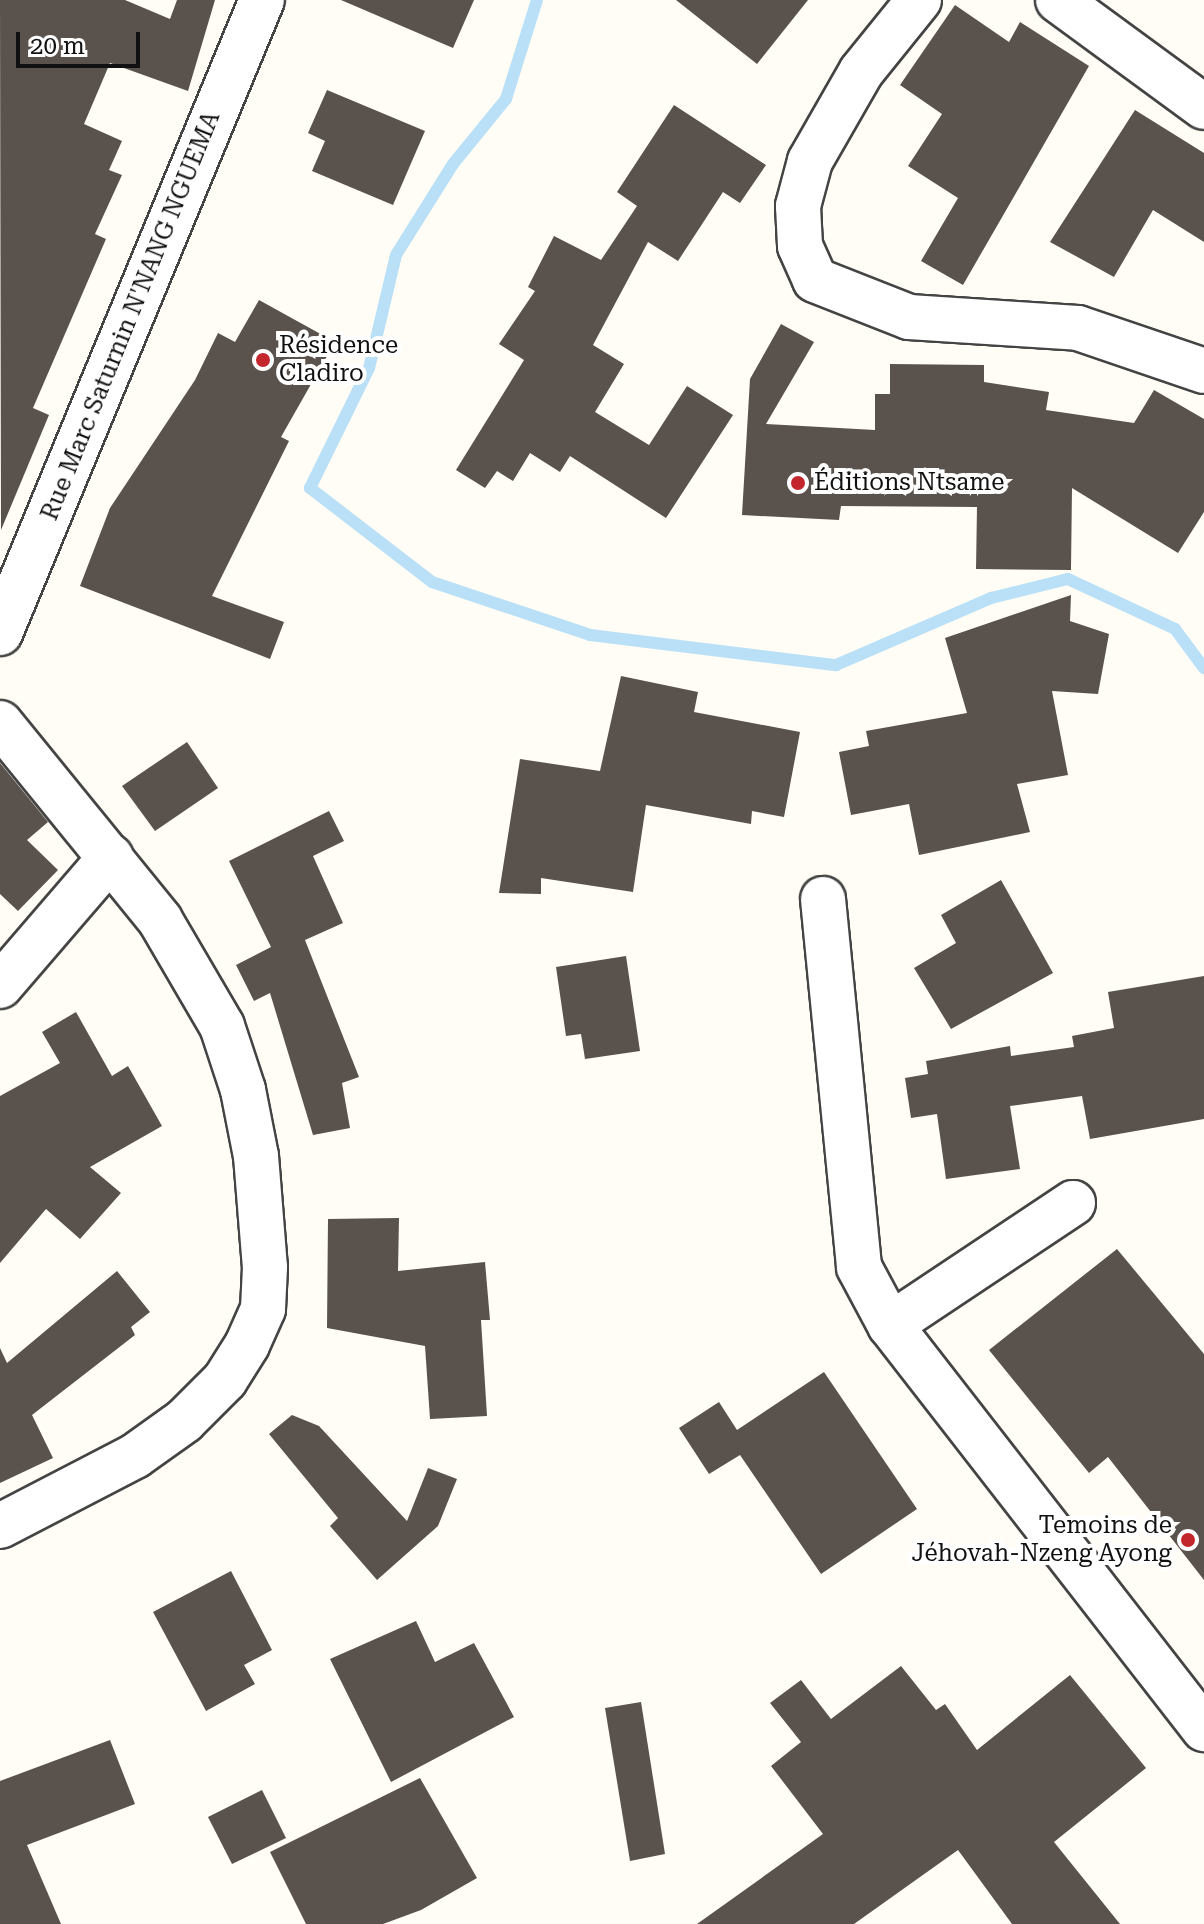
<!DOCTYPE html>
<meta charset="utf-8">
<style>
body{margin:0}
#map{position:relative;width:1204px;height:1924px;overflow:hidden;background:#fffdf5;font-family:"Roboto Serif",serif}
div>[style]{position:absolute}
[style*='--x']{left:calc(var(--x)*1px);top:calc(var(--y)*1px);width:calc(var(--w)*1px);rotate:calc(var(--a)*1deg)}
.stream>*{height:12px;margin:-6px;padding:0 6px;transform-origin:6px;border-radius:6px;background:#b9e0f7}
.building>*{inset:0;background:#5a524d}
.roads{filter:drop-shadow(2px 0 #444) drop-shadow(-2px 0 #444) drop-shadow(0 2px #444) drop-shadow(0 -2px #444)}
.street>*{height:44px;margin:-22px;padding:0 22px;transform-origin:22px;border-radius:22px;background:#fff}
.dots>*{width:22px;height:22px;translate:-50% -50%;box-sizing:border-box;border:4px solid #fff;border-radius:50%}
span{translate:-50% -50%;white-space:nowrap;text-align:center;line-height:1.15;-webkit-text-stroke:8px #fff;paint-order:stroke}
.street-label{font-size:24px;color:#111}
.poi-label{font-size:24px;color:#111}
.left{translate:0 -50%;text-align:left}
.right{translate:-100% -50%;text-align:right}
.scale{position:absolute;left:16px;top:32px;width:124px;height:36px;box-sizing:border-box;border:4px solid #111;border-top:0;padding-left:10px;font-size:24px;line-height:28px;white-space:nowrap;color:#111;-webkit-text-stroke:6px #fff;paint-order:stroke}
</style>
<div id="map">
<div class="stream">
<i style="--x:537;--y:0;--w:104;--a:107.4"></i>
<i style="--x:506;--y:99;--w:84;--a:129.2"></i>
<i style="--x:453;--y:164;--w:107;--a:122.1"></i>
<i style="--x:396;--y:255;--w:116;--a:103.4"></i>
<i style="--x:369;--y:368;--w:134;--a:116.2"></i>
<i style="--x:310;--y:488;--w:154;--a:37.6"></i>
<i style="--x:432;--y:582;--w:167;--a:18.5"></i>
<i style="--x:590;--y:635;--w:248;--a:7"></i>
<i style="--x:836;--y:665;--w:169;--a:-23.4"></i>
<i style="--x:991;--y:598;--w:79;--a:-13.9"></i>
<i style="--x:1068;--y:579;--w:118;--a:25"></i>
<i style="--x:1175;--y:629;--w:49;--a:53.4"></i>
</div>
<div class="building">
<i style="clip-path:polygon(0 0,125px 0,170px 19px,177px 0,215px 0,188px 91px,110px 63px,84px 124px,122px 141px,109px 170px,122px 175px,95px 234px,106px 239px,33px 408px,49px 415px,1px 530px)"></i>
<i style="clip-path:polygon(341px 0,474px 0,453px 48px)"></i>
<i style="clip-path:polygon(676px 0,808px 0,757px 64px)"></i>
<i style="clip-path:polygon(955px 5px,1009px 42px,1020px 22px,1089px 66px,963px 285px,921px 261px,958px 198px,908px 166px,942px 114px,900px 85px)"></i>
<i style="clip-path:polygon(327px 90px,425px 131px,393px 205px,312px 171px,325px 141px,308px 133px)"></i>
<i style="clip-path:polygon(674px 105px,766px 165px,740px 203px,723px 192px,678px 261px,648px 242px,593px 345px,624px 364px,595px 412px,649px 445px,687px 386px,733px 415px,666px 518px,570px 456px,560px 472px,530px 453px,513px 481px,497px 471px,485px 488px,456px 470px,524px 360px,499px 344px,535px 291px,528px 287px,554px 236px,601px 260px,637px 206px,617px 192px)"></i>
<i style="clip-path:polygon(1135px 110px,1204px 153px,1204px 242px,1153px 210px,1114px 277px,1050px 242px)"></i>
<i style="clip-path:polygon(259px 300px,335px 342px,281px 437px,289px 441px,212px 596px,284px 622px,270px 659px,80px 586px,110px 508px,195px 380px,218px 333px,235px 342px)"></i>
<i style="clip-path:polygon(781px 324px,814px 342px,766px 424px,875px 430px,875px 394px,890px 394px,890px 364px,984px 365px,984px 382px,1049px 392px,1046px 410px,1134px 423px,1154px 390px,1204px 419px,1204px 512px,1178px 553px,1072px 488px,1071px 570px,976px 569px,977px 507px,841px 506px,839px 520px,742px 515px,750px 379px)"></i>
<i style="clip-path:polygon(1071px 595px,1070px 621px,1109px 634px,1098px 694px,1052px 691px,1068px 775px,1017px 784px,1030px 832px,919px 855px,909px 804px,851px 815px,839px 752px,869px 746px,866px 731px,967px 713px,945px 638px)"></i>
<i style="clip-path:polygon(621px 676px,698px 692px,694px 712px,800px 732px,784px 817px,752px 811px,751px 824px,646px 805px,633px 892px,541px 878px,541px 894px,499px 893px,520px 759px,600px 771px)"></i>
<i style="clip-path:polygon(187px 742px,218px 788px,155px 831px,122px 786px)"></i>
<i style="clip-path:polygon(0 763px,48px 822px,27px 840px,58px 870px,18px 911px,0 894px)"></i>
<i style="clip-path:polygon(329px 811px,344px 841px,313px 856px,343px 923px,305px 940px,359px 1077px,342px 1083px,350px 1128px,313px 1135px,270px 993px,254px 1001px,236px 965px,271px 947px,229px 861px)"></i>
<i style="clip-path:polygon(1001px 880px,1053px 973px,951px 1029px,914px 968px,956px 943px,941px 915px)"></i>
<i style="clip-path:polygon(626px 956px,640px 1051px,585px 1059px,581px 1034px,566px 1036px,556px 967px)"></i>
<i style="clip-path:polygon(1204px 976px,1204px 1119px,1090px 1139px,1082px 1096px,1010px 1106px,1020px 1169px,946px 1179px,937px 1114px,911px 1118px,905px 1078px,928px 1074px,926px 1061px,1010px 1046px,1011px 1056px,1074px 1047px,1072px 1036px,1114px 1028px,1108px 992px)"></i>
<i style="clip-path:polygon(76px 1012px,112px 1076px,128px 1066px,162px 1126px,90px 1167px,121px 1193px,80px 1239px,46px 1209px,0 1263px,0 1096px,60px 1063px,42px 1032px)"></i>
<i style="clip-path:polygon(399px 1218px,398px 1271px,485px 1262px,490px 1320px,481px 1320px,487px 1416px,430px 1419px,425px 1346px,327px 1328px,328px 1219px)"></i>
<i style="clip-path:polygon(1117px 1249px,1204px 1354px,1204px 1580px,1108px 1457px,1089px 1473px,989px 1350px)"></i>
<i style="clip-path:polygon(117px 1271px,150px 1312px,131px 1327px,135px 1335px,32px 1415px,53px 1458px,0 1483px,0 1348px,7px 1363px)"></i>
<i style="clip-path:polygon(824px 1372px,917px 1509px,821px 1574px,740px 1455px,709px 1474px,679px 1428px,719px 1402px,737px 1430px)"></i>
<i style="clip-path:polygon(292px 1415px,319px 1426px,407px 1521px,428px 1468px,457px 1479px,438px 1526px,377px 1580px,330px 1526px,338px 1518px,269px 1434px)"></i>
<i style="clip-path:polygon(231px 1571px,272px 1650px,244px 1665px,255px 1684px,206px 1711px,153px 1612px)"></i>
<i style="clip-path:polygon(416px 1621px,435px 1662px,474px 1643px,514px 1717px,391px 1782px,330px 1659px)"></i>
<i style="clip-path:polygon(901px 1666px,936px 1710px,945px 1704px,977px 1750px,1070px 1675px,1146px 1768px,1054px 1842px,1120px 1924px,1012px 1924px,958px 1850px,854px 1924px,697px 1924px,823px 1834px,771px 1766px,801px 1742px,770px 1703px,801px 1680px,831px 1719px)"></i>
<i style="clip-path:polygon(641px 1702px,665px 1854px,630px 1861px,605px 1708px)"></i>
<i style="clip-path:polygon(110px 1740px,135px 1804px,27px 1845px,61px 1924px,0 1924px,0 1781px)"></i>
<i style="clip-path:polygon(420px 1778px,477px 1878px,421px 1910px,383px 1924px,306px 1924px,270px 1852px)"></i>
<i style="clip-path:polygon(262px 1790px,286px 1838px,232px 1864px,208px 1817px)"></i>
</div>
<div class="roads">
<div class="street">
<i style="--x:919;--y:0;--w:92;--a:128.9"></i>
<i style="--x:861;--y:72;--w:103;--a:119.8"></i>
<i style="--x:810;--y:161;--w:47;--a:104.9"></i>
<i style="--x:798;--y:206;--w:40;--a:87.1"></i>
<i style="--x:800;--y:246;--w:37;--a:66"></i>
<i style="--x:815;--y:280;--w:101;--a:21.5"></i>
<i style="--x:909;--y:317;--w:169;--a:3.7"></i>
<i style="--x:1078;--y:328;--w:133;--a:18.8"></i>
<i style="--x:1058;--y:0;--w:181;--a:36.2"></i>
<i style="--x:0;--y:633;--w:685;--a:-67.52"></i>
<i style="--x:0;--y:723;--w:254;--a:50.9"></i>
<i style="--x:160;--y:920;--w:123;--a:59.7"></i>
<i style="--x:222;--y:1026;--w:67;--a:71.8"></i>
<i style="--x:243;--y:1090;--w:67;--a:78.9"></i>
<i style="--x:256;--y:1156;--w:111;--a:85.4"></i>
<i style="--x:265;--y:1267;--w:42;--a:92.7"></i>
<i style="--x:263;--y:1309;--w:39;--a:114"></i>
<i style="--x:247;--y:1345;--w:41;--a:122.2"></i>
<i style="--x:225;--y:1380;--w:58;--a:135"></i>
<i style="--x:184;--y:1421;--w:60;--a:144.5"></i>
<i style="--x:135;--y:1456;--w:152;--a:152.6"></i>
<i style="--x:823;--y:899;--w:370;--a:84.4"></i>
<i style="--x:859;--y:1267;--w:66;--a:61.9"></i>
<i style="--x:890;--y:1325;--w:512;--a:52.14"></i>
<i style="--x:0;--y:986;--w:170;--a:-49.3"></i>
<i style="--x:890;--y:1325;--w:220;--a:-33.7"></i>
</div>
</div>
<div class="dots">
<i style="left:263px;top:360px;background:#c4262e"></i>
<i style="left:798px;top:483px;background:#c4262e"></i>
<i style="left:1188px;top:1540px;background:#c4262e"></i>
</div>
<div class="street-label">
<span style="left:131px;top:316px;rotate:-68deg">Rue Marc Saturnin N'NANG NGUEMA</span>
</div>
<div class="poi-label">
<span class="left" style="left:279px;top:360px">Résidence<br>Cladiro</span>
<span class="left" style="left:814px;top:483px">Éditions Ntsame</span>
<span class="right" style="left:1172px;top:1540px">Temoins de<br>Jéhovah-Nzeng Ayong</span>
</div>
<div class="scale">20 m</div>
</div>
